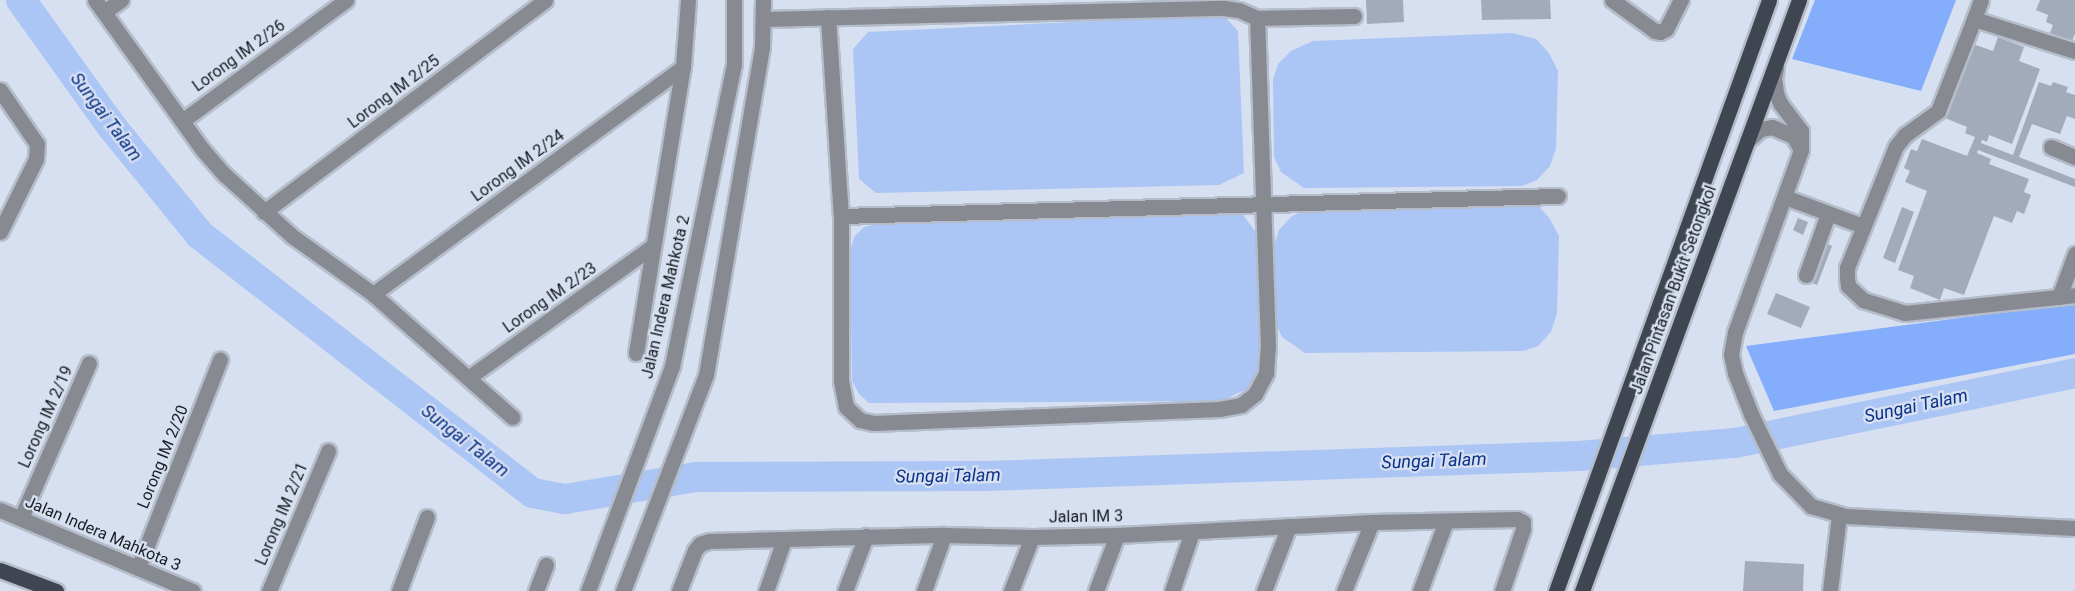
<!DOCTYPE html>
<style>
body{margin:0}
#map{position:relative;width:2075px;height:591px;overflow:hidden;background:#d7e0f0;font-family:Roboto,sans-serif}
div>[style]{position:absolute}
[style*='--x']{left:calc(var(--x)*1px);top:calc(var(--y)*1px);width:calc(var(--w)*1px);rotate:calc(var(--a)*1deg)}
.forest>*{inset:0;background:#84adfb}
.water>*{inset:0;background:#abc5f5}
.river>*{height:30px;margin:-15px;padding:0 15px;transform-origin:15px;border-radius:15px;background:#abc5f5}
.building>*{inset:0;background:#a3abba}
.roads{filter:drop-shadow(2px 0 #b5bdcb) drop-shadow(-2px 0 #b5bdcb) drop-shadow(0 2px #b5bdcb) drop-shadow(0 -2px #b5bdcb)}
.minor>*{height:15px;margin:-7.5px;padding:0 7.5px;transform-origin:7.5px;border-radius:7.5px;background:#878a91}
.major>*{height:15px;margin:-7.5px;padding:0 7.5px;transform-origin:7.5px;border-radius:7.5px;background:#404651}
span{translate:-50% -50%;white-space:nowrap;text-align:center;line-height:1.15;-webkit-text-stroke:4.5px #d7e0f0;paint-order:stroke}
.street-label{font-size:16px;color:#181b21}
.water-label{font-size:18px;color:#0a328a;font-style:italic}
</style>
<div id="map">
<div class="forest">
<i style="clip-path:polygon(1815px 0,1956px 0,1921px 91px,1792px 59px)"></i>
<i style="clip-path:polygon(2075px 303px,2075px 354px,1774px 411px,1746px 346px)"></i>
</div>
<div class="water">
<i style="clip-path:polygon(1196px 16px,1224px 16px,1238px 31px,1244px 173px,1219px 185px,876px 193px,859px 179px,853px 49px,868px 32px)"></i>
<i style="clip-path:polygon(1512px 33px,1536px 39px,1549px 53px,1558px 71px,1556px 148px,1550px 166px,1537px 180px,1522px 186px,1304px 188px,1281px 172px,1274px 157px,1273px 80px,1278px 64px,1291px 51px,1313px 41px)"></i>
<i style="clip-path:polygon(1513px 199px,1537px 204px,1550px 219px,1559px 236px,1557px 313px,1551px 332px,1538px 346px,1523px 351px,1305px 353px,1282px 337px,1275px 322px,1274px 246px,1279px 230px,1292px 216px,1314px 206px)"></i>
<i style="clip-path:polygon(1241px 212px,1257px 234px,1260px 364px,1255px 380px,1247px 389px,1221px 401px,869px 403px,859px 394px,852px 381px,850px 252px,854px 237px,864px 227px,888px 221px)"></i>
</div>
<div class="river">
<i style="--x:21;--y:0;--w:156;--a:54.4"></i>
<i style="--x:112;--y:127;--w:139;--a:50.8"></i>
<i style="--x:200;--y:235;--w:421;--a:37.8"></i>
<i style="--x:533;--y:493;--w:33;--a:11"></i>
<i style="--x:565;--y:499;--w:133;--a:-9.5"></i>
<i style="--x:696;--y:477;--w:290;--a:-0.2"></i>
<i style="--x:986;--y:476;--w:593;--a:-1.93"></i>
<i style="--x:1579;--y:456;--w:157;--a:-4.8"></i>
<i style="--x:1735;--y:443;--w:347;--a:-11.6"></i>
</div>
<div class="building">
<i style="clip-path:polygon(1366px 0,1403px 0,1404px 22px,1367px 24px)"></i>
<i style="clip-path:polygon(1481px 0,1550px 0,1551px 19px,1482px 20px)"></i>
<i style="clip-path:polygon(2040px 0,2075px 0,2075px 33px,2072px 42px,2050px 33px,2053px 25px,2046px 22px,2048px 15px,2036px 10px)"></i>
<i style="clip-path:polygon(1998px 37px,2024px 47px,2019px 61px,2040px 69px,2012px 144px,1989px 135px,1987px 142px,1982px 140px,1981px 143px,2013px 155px,2039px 82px,2051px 86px,2053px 82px,2068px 87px,2066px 92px,2075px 95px,2075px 119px,2067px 116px,2060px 134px,2032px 124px,2019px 157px,2075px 179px,2075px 187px,1978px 150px,1977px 153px,1991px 159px,1989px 164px,2029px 179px,2024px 192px,2031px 195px,2024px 214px,2017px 211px,2012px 223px,1994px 216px,1964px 295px,1944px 288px,1940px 300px,1910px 288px,1914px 276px,1898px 270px,1927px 191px,1905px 182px,1910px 171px,1904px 168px,1911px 149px,1917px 151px,1922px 139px,1967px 156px,1975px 137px,1965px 133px,1967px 127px,1945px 118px,1973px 44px,1993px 51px)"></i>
<i style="clip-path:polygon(1902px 207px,1914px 212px,1895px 263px,1883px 258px)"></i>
<i style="clip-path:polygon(1798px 218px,1808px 222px,1803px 235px,1793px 230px)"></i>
<i style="clip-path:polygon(1821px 241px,1832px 246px,1817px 285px,1805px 280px)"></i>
<i style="clip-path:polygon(1776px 293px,1810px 307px,1801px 328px,1767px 314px)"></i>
<i style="clip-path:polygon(1745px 561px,1804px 564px,1803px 591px,1743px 591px)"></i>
</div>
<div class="roads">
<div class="minor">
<i style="--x:95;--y:0;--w:183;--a:54.3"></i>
<i style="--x:202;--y:149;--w:35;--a:49"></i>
<i style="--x:225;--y:175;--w:91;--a:42.3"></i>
<i style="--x:292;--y:236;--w:100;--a:35.6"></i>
<i style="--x:373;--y:294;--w:186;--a:41.5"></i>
<i style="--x:1612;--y:0;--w:53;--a:35.8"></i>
<i style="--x:1655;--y:31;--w:5;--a:11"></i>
<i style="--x:1660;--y:32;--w:7;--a:-27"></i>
<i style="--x:1666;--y:29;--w:33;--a:-63"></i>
<i style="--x:104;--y:12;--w:21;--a:-35"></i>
<i style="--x:828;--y:17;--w:199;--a:86.3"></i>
<i style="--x:841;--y:216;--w:165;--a:90"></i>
<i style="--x:841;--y:381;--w:26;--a:79"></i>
<i style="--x:846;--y:407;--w:19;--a:43"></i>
<i style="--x:860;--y:420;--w:13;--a:13"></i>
<i style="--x:873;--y:423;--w:346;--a:-2.3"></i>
<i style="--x:1219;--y:409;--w:22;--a:-10"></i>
<i style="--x:1241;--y:405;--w:18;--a:-38"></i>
<i style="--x:1255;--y:394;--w:24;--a:-62"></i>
<i style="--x:1266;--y:373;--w:26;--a:-86"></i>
<i style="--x:1268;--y:347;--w:329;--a:-91.9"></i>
<i style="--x:764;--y:19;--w:460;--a:-1.4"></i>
<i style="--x:1224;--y:8;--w:15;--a:8"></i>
<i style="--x:1239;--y:10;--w:20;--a:24"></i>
<i style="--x:1257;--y:18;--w:97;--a:-1.2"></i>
<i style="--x:1974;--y:19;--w:20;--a:-70"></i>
<i style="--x:2075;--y:51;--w:106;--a:-162.4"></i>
<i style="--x:1974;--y:19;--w:99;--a:111.4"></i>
<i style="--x:1938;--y:111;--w:41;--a:144"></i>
<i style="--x:1905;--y:135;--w:14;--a:129"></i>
<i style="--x:1896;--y:146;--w:131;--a:111.9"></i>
<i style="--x:1847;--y:268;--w:9;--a:90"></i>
<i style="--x:1847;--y:277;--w:9;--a:84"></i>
<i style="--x:1848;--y:286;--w:21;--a:43"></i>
<i style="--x:1863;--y:300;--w:44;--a:17.2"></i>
<i style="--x:1905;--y:313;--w:171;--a:-6"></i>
<i style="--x:1776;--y:68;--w:10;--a:101"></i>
<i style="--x:1774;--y:78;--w:15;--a:82"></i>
<i style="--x:1776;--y:93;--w:11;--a:68"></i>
<i style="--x:1780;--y:103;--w:35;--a:53"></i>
<i style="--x:1801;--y:131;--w:19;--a:90"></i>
<i style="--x:1801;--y:150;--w:194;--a:109.9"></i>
<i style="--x:1735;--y:332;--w:22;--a:100"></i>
<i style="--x:1731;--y:354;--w:19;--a:78"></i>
<i style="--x:1735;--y:373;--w:44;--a:68.7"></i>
<i style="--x:1751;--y:414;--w:67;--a:64.2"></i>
<i style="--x:1780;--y:474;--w:45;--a:45.9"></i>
<i style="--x:1811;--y:506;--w:36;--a:16"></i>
<i style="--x:1846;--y:516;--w:229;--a:3"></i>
<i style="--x:0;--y:90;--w:65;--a:55.6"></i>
<i style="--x:37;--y:144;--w:15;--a:94"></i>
<i style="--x:36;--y:159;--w:81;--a:116.3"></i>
<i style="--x:182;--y:121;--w:204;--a:-36.4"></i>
<i style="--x:1747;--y:141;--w:18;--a:-41"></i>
<i style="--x:1761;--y:129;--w:11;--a:-10"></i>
<i style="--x:1772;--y:127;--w:23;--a:23"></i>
<i style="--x:1793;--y:136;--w:16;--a:60"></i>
<i style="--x:2051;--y:147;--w:26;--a:23"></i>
<i style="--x:1785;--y:197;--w:83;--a:20.4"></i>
<i style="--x:264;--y:212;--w:352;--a:-37"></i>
<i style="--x:841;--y:216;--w:717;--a:-1.6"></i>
<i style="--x:1806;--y:275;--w:65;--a:-70.2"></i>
<i style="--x:373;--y:294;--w:384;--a:-36.2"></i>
<i style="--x:2059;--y:297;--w:46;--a:-69.6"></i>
<i style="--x:636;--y:353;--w:290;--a:-80.7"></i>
<i style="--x:683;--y:67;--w:67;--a:-85.7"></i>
<i style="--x:468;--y:378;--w:227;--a:-35.5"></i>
<i style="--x:0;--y:510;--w:209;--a:22.8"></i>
<i style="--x:21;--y:518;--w:169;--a:-66.3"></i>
<i style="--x:138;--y:568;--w:224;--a:-68.5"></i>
<i style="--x:269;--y:591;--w:152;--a:-67.1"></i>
<i style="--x:399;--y:591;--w:79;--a:-69.3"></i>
<i style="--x:536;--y:591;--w:28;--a:-69"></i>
<i style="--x:588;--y:591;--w:240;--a:-69.5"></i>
<i style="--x:672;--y:366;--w:309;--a:-78.4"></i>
<i style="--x:734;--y:63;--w:63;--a:-90"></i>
<i style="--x:623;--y:591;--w:231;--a:-69"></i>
<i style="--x:706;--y:375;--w:333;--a:-80.3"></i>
<i style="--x:762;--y:47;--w:47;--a:-88.8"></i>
<i style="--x:679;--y:591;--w:44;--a:-68.7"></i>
<i style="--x:695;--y:550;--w:8;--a:-50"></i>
<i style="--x:700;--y:544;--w:9;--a:-18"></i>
<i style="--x:709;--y:541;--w:235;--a:-1.5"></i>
<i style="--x:944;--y:535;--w:88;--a:1.3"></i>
<i style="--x:1032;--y:537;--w:85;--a:-1.3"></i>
<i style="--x:1117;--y:535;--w:255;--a:-2.9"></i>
<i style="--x:1372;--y:522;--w:145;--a:-1.2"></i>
<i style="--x:1517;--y:519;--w:7;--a:27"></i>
<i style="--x:1523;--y:522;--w:7;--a:90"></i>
<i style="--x:1523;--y:529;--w:65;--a:108.7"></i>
<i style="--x:766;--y:591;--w:54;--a:-70.6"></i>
<i style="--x:845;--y:591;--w:59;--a:-69.1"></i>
<i style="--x:924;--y:591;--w:59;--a:-70.3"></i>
<i style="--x:1011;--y:591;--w:58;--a:-68.7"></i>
<i style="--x:1096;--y:591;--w:60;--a:-69.4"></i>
<i style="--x:1172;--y:591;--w:62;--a:-71.3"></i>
<i style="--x:1264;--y:591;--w:70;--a:-69"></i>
<i style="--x:1344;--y:591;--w:74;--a:-67.9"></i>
<i style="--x:1420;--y:591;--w:75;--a:-69.6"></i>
<i style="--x:1830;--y:591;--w:77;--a:-83.2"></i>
</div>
<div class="major">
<i style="--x:0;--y:570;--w:60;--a:20.6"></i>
<i style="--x:1556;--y:591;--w:628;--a:-70.18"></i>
<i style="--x:1582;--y:591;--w:630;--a:-69.84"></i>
</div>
</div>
<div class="street-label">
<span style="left:239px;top:56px;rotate:-36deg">Lorong IM 2/26</span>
<span style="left:394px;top:92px;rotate:-37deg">Lorong IM 2/25</span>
<span style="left:518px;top:166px;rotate:-36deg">Lorong IM 2/24</span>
<span style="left:1674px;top:290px;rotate:-70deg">Jalan Pintasan Bukit Setongkol</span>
<span style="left:666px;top:297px;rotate:-77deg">Jalan Indera Mahkota 2</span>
<span style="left:550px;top:298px;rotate:-35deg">Lorong IM 2/23</span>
<span style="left:46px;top:417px;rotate:-66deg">Lorong IM 2/19</span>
<span style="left:163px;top:457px;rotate:-68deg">Lorong IM 2/20</span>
<span style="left:282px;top:514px;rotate:-67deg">Lorong IM 2/21</span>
<span style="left:1086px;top:517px;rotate:-1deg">Jalan IM 3</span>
<span style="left:103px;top:534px;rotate:23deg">Jalan Indera Mahkota 3</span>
</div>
<div class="water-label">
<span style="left:106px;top:117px;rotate:53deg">Sungai Talam</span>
<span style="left:1916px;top:406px;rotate:-12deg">Sungai Talam</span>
<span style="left:465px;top:441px;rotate:38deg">Sungai Talam</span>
<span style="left:1434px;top:461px;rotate:-2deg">Sungai Talam</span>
<span style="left:948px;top:476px;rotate:-1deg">Sungai Talam</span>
</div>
</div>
